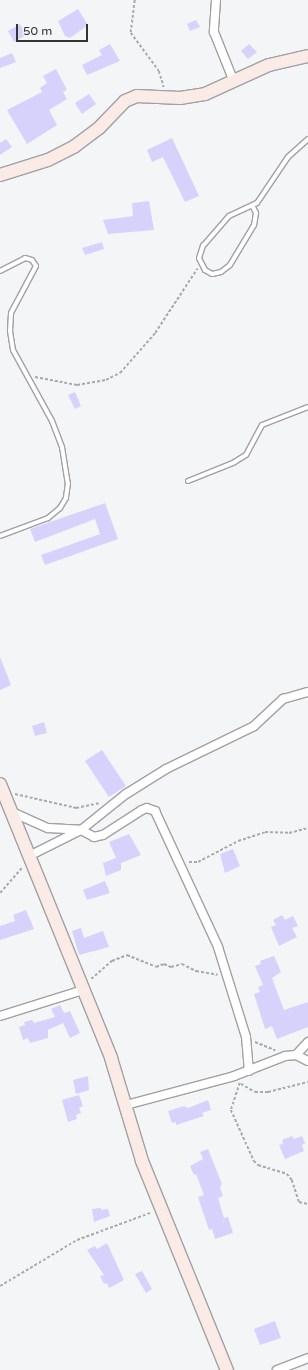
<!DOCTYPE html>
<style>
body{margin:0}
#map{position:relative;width:308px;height:1370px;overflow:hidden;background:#f3f5f7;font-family:"Varela Round",sans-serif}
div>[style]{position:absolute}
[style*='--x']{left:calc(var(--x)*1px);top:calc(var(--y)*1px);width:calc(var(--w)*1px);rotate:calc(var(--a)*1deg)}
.building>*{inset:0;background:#d7d2fc}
.path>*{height:1.5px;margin-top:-0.75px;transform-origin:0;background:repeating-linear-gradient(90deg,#a8aaab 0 3px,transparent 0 5px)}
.roads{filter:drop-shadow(1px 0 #a0a1a4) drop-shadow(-1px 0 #a0a1a4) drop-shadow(0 1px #a0a1a4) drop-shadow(0 -1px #a0a1a4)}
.lane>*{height:4px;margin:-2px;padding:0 2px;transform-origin:2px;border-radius:2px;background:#fff}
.street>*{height:8px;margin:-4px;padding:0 4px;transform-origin:4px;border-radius:4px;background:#fff}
.secondary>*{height:12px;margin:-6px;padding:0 6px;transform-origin:6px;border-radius:6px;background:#fbebe6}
span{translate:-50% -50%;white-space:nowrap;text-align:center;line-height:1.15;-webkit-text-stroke:3px #f3f5f7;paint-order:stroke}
.scale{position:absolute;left:16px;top:24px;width:72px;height:18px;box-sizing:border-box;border:2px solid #323333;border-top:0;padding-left:5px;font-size:12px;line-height:14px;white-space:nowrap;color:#323333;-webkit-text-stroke:3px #f3f5f7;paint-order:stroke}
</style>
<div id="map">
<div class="building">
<i style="clip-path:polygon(78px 9px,88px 25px,70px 38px,65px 36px,58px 21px)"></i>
<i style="clip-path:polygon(196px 20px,200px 27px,190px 31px,187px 24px)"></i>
<i style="clip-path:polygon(20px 24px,26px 35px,14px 42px,8px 31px)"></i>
<i style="clip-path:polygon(110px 44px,120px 61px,87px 75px,82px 65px,102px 55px,99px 50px)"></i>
<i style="clip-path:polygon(249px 44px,257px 52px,248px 59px,241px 51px)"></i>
<i style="clip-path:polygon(12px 53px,16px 62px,0 68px,0 58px)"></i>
<i style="clip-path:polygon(56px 69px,65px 86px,67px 90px,63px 92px,67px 99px,49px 110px,57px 125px,27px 144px,7px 110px,42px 92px,40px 88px,47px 83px,43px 76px)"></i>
<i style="clip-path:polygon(89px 94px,96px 104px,82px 114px,75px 103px)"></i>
<i style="clip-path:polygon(172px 138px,199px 196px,185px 202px,163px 157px,152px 162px,147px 150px)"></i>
<i style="clip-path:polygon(6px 139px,12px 147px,0 155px,0 143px)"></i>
<i style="clip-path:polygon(149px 201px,154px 230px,108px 234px,103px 220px,133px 216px,132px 203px)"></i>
<i style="clip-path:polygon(102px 242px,104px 249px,85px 255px,82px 248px)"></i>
<i style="clip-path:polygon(75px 392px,81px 406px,75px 409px,68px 395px)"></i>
<i style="clip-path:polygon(105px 503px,118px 539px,45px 565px,41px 555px,100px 534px,95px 519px,35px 542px,30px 529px)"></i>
<i style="clip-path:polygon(0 657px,11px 685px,0 690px)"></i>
<i style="clip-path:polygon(44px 722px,47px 733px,35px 736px,32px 726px)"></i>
<i style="clip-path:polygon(102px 750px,126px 786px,109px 797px,85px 761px)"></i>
<i style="clip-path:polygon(129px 834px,141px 855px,121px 863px,121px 870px,106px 876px,103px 863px,116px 858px,109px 842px)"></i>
<i style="clip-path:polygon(233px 849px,240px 866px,225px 873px,220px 854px)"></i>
<i style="clip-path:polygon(105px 881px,110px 893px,87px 900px,83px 890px)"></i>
<i style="clip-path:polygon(26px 910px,34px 929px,0 940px,0 926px,15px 921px,13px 915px)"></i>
<i style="clip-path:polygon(282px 915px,285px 920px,293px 916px,298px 926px,292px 928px,297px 937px,279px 946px,271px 927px,276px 925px,273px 920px)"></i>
<i style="clip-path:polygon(81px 928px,84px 938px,103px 931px,109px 947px,79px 955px,72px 931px)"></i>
<i style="clip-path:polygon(274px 956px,281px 972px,272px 978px,284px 1010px,308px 1002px,308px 1027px,277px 1039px,272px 1026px,265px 1029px,254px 994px,260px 992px,258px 987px,263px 985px,255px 966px,261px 964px,260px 961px)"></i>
<i style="clip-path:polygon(60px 1005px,64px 1013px,70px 1011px,80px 1033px,70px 1038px,63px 1023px,48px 1030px,48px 1038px,30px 1043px,28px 1038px,23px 1040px,19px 1027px,25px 1025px,24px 1022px,32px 1020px,34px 1023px,55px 1017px,51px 1009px)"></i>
<i style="clip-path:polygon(88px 1076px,89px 1090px,76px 1094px,73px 1080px)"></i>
<i style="clip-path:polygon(79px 1095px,83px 1106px,79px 1108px,81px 1113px,76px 1115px,77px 1119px,68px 1122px,62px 1100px)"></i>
<i style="clip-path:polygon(208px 1100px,211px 1110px,202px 1113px,204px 1116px,176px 1125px,176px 1122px,172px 1123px,168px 1111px,184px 1106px,188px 1108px)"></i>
<i style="clip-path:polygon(292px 1136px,294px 1139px,302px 1136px,305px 1143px,302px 1145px,304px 1151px,285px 1159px,279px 1145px,283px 1144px,282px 1140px)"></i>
<i style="clip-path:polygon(208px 1149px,222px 1184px,220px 1187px,223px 1196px,218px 1198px,224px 1218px,228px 1217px,233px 1233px,215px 1239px,212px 1229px,209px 1230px,198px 1197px,204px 1195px,196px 1174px,194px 1175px,190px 1166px,203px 1159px,200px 1152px)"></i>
<i style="clip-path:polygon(101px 1208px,101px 1210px,108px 1209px,110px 1216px,94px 1222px,92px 1209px)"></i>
<i style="clip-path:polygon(107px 1243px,124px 1280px,109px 1288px,107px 1283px,104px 1284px,100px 1276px,104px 1275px,87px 1250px,95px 1246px,97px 1249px)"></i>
<i style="clip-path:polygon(142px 1271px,152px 1289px,146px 1293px,135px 1274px)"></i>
<i style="clip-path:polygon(275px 1321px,281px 1338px,260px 1345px,254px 1329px)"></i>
</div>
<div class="path">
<i style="--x:135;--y:0;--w:33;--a:97"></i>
<i style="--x:131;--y:33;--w:47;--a:53.6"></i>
<i style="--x:159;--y:71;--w:17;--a:73"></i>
<i style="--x:35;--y:377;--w:43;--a:10.8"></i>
<i style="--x:77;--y:385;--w:29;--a:-10"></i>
<i style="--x:106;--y:380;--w:16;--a:-27"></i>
<i style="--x:120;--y:373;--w:53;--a:-48.8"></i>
<i style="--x:155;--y:333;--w:77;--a:-56.7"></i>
<i style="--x:15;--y:794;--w:63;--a:12.9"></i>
<i style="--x:76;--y:808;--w:24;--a:-12"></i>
<i style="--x:189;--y:862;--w:9;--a:0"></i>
<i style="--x:198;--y:862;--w:45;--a:-27.7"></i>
<i style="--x:238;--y:841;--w:28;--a:-18"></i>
<i style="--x:265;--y:832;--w:24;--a:2"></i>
<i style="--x:289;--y:833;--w:20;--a:-15"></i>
<i style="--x:0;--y:893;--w:33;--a:-49"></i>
<i style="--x:91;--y:979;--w:28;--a:-41"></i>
<i style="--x:112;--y:961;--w:16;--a:-22"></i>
<i style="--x:127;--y:955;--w:31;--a:22"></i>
<i style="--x:156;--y:967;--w:9;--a:-21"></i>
<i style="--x:164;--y:964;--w:8;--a:23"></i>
<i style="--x:171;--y:967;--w:11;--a:-15"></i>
<i style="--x:182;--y:964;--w:16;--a:27"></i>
<i style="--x:196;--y:971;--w:22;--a:10"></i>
<i style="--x:255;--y:1042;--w:22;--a:22"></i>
<i style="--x:240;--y:1083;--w:28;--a:108"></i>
<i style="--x:231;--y:1110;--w:56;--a:65.7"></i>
<i style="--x:254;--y:1161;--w:6;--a:45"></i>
<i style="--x:258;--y:1165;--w:30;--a:17"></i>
<i style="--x:287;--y:1174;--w:8;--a:50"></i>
<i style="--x:292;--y:1180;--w:23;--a:72"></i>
<i style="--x:299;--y:1202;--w:9;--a:13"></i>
<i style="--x:241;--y:1084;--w:16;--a:30"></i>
<i style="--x:255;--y:1092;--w:13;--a:0"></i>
<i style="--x:268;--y:1092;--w:41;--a:-14"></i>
<i style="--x:0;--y:1286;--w:90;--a:-30.9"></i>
<i style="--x:77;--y:1240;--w:78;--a:-20.3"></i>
</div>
<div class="roads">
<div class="lane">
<i style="--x:253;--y:207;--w:7;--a:63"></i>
<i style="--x:256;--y:213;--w:12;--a:99"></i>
<i style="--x:254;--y:225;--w:47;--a:121"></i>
<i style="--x:230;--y:265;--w:11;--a:142"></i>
<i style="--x:221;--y:272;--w:9;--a:167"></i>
<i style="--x:212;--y:274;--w:8;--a:-150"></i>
<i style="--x:205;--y:270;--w:13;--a:-117"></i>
<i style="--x:199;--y:258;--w:13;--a:-72"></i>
<i style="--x:203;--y:246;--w:40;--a:-49"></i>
<i style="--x:229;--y:216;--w:31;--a:-25"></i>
<i style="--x:257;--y:203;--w:55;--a:-56"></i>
<i style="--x:288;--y:157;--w:27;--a:-42"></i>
<i style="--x:0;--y:271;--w:28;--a:-27"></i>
<i style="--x:25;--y:258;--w:7;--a:16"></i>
<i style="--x:32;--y:260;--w:7;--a:56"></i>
<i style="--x:36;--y:266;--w:53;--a:118"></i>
<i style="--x:11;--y:313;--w:18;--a:93"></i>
<i style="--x:10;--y:331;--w:19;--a:81"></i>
<i style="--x:13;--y:350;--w:81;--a:61.2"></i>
<i style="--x:52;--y:421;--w:28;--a:69"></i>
<i style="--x:62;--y:447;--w:36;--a:81"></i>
<i style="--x:68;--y:483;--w:15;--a:98"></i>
<i style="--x:66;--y:498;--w:12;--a:121"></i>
<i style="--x:60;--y:508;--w:16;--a:140"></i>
<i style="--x:48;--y:518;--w:51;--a:159.4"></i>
<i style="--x:188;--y:481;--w:48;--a:-21.8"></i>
<i style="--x:233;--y:463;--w:15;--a:-32"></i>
<i style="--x:246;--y:455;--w:34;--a:-62"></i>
<i style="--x:262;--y:425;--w:49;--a:-21.4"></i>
</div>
<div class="street">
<i style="--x:216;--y:0;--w:32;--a:94"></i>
<i style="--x:214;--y:32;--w:54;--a:68.2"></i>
<i style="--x:14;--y:813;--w:37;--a:24"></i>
<i style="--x:48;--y:828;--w:33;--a:3"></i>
<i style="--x:81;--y:830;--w:15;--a:28"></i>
<i style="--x:94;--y:837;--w:9;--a:-13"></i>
<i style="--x:103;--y:835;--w:46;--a:-32.7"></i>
<i style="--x:142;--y:810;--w:5;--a:-22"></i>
<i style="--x:147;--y:808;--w:9;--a:21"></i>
<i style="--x:155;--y:811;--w:150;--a:65.1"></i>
<i style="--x:218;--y:947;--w:94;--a:72.7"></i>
<i style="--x:246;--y:1037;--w:34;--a:85"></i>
<i style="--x:31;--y:855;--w:56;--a:-26.6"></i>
<i style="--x:81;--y:830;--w:58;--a:-38.7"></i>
<i style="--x:126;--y:794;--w:47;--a:-32"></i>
<i style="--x:166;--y:769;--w:98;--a:-26"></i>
<i style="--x:254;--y:726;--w:40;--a:-43"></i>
<i style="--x:283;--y:699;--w:26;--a:-16"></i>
<i style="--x:0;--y:1016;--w:87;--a:-17.4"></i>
<i style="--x:296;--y:1055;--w:18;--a:-47"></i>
<i style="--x:126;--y:1105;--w:112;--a:-15"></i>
<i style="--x:234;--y:1076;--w:55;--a:-21.4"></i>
<i style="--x:285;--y:1056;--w:11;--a:-5"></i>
<i style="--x:296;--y:1055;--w:13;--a:27"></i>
<i style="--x:277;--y:1370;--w:33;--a:-21"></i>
</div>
<div class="secondary">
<i style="--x:0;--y:175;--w:50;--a:-17.4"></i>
<i style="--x:48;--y:160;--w:30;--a:-27"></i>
<i style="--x:75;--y:146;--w:30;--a:-37"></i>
<i style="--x:99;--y:128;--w:37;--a:-46"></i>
<i style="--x:125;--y:101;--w:13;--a:-23"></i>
<i style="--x:137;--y:96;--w:43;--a:2.7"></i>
<i style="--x:180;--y:98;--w:25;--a:-9"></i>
<i style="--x:205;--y:94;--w:70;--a:-24.4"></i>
<i style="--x:269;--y:65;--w:40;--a:-13"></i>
<i style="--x:0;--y:784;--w:296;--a:67.9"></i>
<i style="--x:111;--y:1058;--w:108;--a:73.2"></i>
<i style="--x:142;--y:1161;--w:226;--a:67.9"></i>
</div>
</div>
<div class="scale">50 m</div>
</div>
